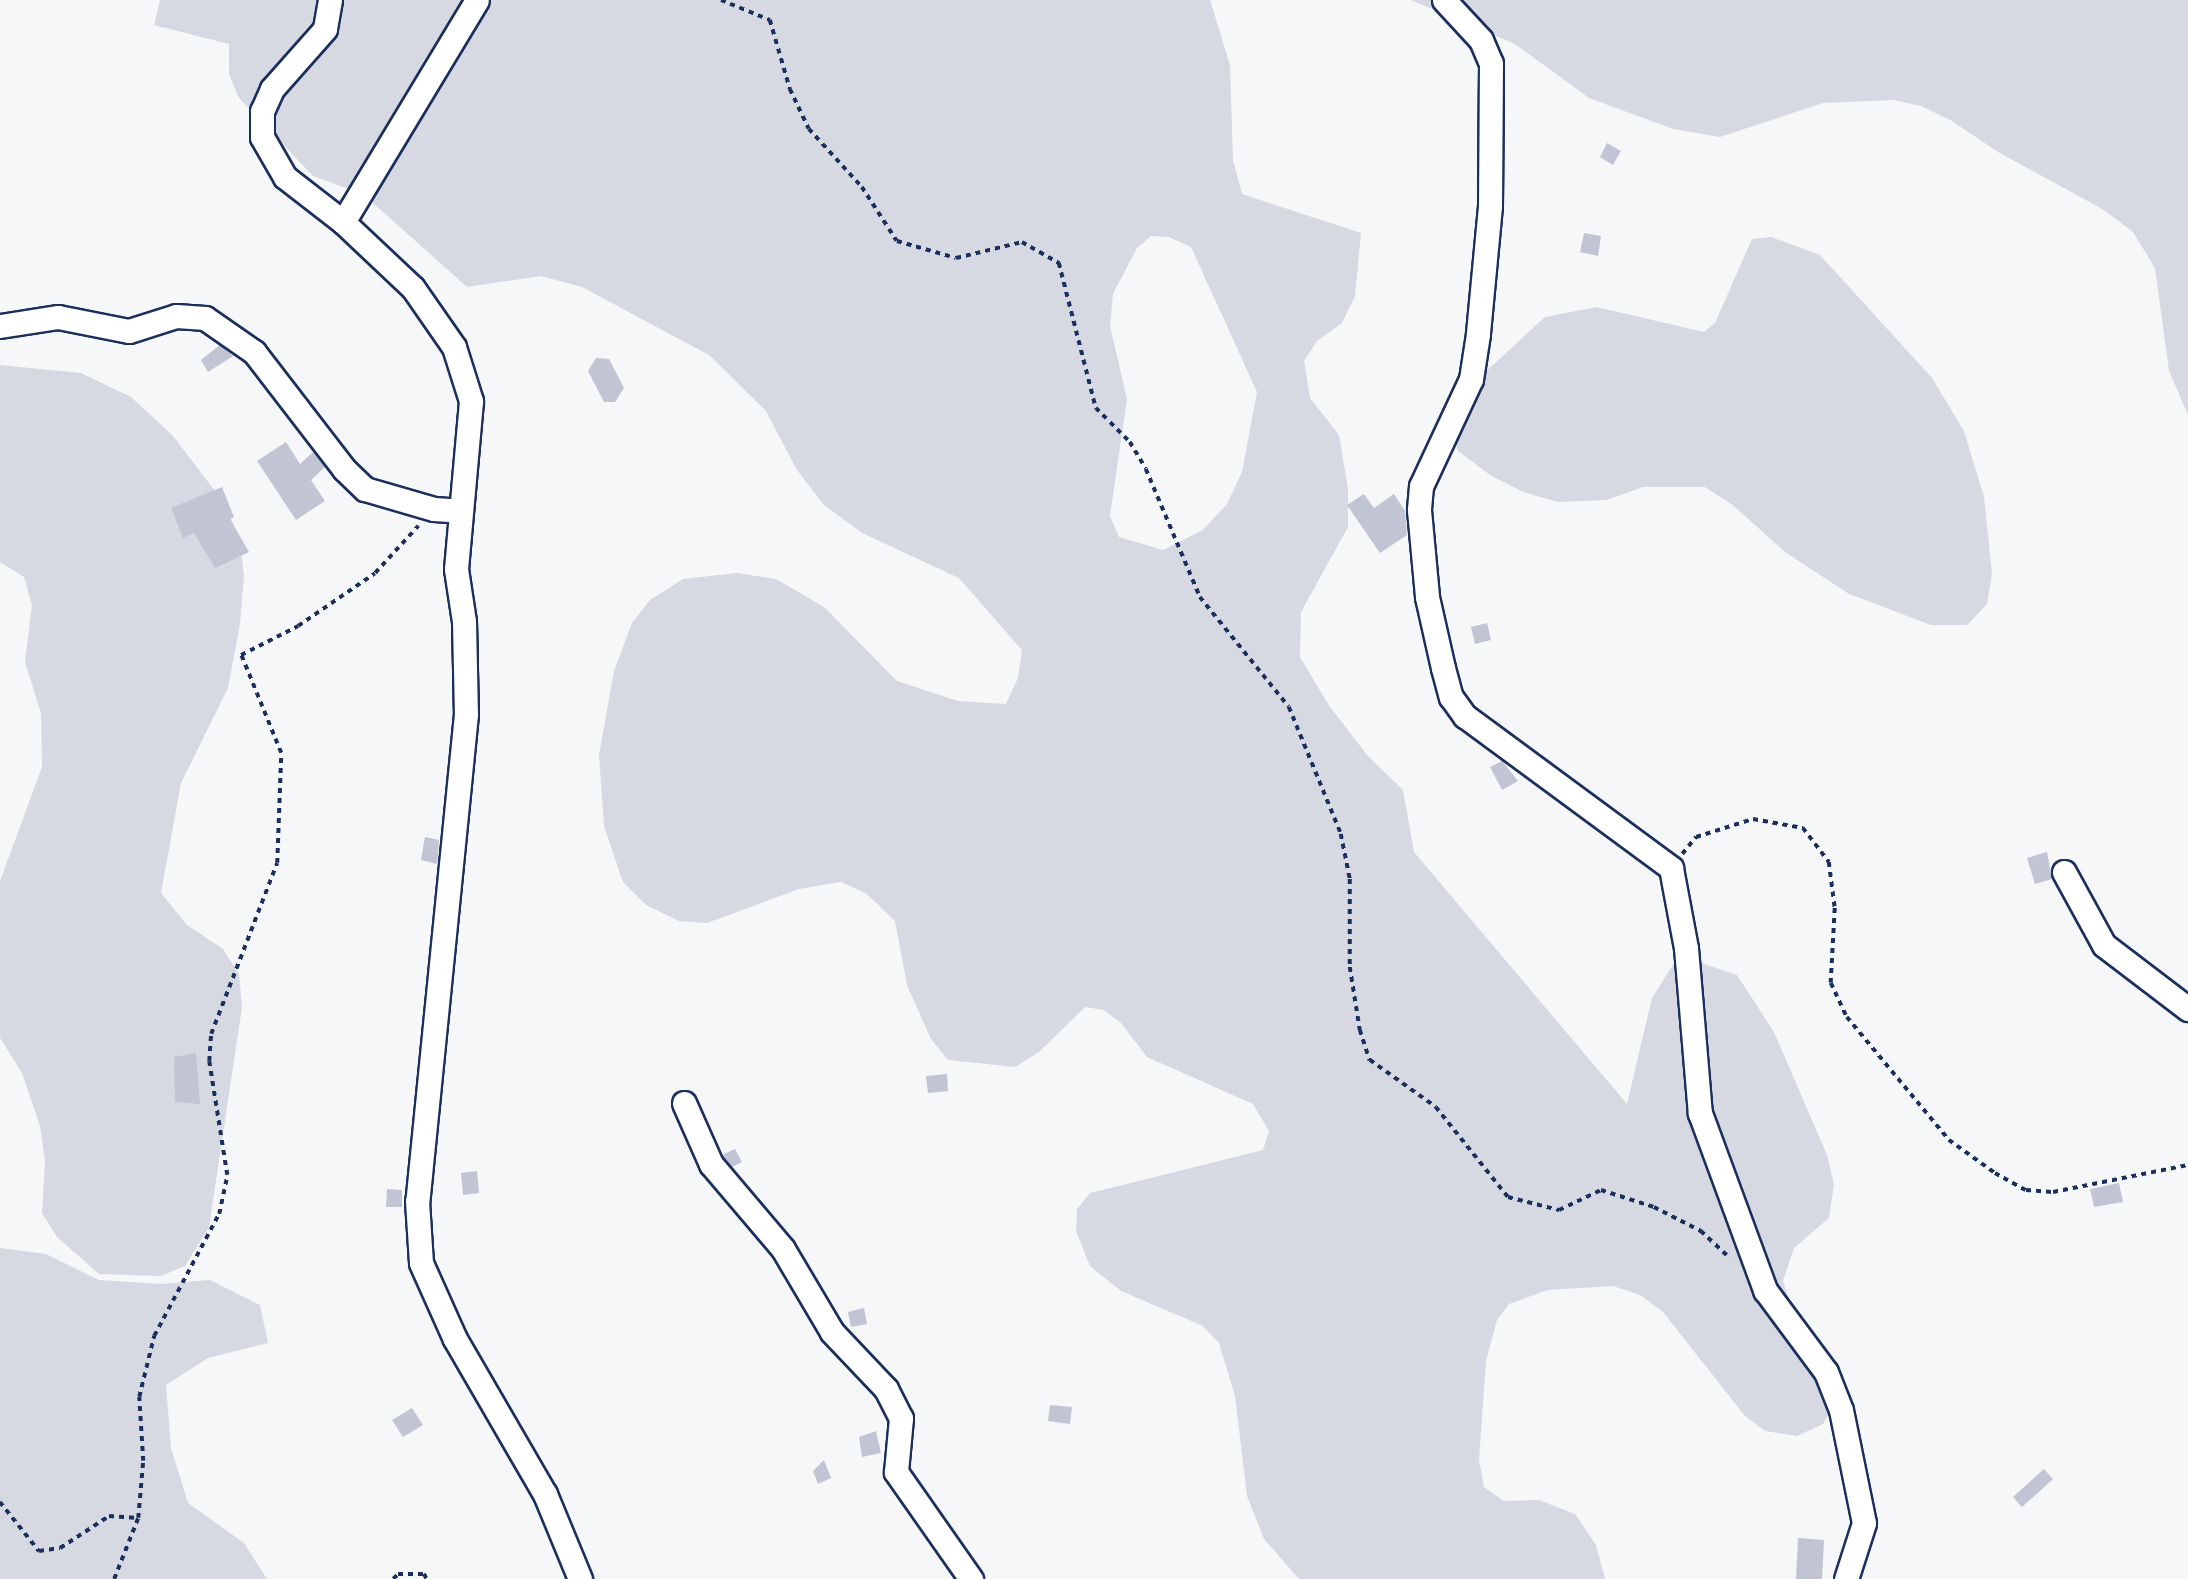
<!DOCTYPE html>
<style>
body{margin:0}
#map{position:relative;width:2188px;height:1579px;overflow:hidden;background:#f6f7f9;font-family:Caveat,sans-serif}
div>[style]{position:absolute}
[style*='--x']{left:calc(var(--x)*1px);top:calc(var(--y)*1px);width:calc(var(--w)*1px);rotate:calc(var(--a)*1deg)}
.green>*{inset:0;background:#d6d9e2}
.building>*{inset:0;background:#c0c4d3}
.path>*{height:3.5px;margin-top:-1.75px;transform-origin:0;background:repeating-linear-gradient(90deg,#1b2f5e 0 5px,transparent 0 10px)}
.roads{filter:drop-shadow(2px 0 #1b2f5e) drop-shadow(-2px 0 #1b2f5e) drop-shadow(0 2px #1b2f5e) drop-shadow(0 -2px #1b2f5e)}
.minor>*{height:23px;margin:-11.5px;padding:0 11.5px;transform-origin:11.5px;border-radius:11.5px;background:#fff}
span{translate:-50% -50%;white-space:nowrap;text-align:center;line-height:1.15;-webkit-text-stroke:5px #fff;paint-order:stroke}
</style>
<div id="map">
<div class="green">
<i style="clip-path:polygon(evenodd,160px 0,1210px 0,1230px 65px,1233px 160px,1242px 194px,1361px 233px,1355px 296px,1342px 323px,1317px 341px,1304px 361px,1310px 398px,1339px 435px,1348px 489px,1348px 527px,1301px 612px,1300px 657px,1330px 707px,1368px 756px,1403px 790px,1414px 852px,1627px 1104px,1652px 998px,1674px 963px,1687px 958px,1737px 975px,1774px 1032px,1827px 1155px,1834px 1184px,1829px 1218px,1794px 1248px,1783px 1281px,1795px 1319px,1825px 1346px,1841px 1371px,1837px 1400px,1823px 1424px,1797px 1436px,1765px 1431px,1745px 1416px,1663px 1312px,1640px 1295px,1613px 1286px,1548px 1290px,1509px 1304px,1497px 1320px,1486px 1361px,1479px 1460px,1484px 1487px,1504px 1501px,1539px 1500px,1575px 1514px,1596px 1545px,1605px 1579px,1299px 1579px,1264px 1539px,1247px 1496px,1235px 1396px,1219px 1343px,1203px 1326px,1121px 1291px,1090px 1266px,1076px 1231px,1077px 1209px,1090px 1193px,1263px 1150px,1269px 1131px,1253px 1104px,1147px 1057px,1121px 1023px,1104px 1010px,1085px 1007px,1039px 1052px,1015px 1067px,948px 1060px,931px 1039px,907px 985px,895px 921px,867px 894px,841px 882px,799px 889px,707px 923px,679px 921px,646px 905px,623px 882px,604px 826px,599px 755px,614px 671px,632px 623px,650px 600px,683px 579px,737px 573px,776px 579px,824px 607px,897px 681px,958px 701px,1006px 704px,1018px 678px,1022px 650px,959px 578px,862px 533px,824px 505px,797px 470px,766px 411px,709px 355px,582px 287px,541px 276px,467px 287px,363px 194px,313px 176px,239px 98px,229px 74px,229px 44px,154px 25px,160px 0,1151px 236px,1169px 237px,1191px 247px,1257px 392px,1242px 472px,1227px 504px,1203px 530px,1163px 550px,1119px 537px,1110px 516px,1127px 399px,1110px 326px,1113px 294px,1137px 248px,1151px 236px)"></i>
<i style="clip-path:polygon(1411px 0,2188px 0,2188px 415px,2169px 371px,2155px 268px,2133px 232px,2104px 210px,1998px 152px,1952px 121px,1921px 106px,1893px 100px,1823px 103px,1720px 137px,1673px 129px,1589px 98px,1515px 44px)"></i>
<i style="clip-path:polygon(1771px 237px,1820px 255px,1932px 378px,1964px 431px,1984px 497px,1992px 573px,1987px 604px,1967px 625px,1931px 625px,1849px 594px,1785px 552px,1734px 506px,1705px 487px,1643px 487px,1607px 500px,1558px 502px,1523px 492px,1490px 475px,1457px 450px,1455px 415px,1469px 387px,1545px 317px,1597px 307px,1704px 332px,1715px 323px,1752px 239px)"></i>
<i style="clip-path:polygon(0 365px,81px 373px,131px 397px,173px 436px,225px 504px,240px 541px,244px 576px,240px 624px,228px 688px,181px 783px,161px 893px,187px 925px,223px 949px,239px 974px,242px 1007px,209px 1227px,185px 1266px,161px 1276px,99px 1274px,57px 1237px,42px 1213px,45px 1161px,40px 1126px,22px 1073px,0 1038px,0 881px,42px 767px,41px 713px,25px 662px,32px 605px,24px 577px,0 562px)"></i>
<i style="clip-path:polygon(0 1248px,46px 1254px,99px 1280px,161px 1284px,210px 1280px,260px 1305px,268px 1343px,208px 1358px,166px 1385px,171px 1448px,188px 1503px,244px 1543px,267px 1579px,0 1579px)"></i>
</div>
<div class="building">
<i style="clip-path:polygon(1607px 143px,1621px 151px,1613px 165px,1600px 157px)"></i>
<i style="clip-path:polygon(1584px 233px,1601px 236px,1598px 256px,1580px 252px)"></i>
<i style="clip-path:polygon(220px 345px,233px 356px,208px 372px,201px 360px)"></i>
<i style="clip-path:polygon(596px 358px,609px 359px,624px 388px,615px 402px,604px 402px,588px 371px)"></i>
<i style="clip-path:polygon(286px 442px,300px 464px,313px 452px,325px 467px,311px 480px,325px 501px,296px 520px,257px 461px)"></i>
<i style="clip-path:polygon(222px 487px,234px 517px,230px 519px,249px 552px,215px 568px,194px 533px,183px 538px,171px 508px)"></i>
<i style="clip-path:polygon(1364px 494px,1374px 508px,1394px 494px,1405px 511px,1407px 535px,1380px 553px,1347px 505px)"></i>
<i style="clip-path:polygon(1487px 623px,1491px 640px,1475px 644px,1471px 627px)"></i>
<i style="clip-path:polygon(1502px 761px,1518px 781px,1502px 790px,1490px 767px)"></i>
<i style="clip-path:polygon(425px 837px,439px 840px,437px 864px,421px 860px)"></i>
<i style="clip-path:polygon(2047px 852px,2052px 879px,2035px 884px,2027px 858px)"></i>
<i style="clip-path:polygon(196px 1053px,200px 1104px,175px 1102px,174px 1057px)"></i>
<i style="clip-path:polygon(947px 1074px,948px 1091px,928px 1093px,926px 1076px)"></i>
<i style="clip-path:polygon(735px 1149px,742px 1162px,732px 1167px,722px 1155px)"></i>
<i style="clip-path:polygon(477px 1171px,479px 1193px,463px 1195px,461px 1173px)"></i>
<i style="clip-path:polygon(2119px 1183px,2123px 1202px,2094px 1207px,2090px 1189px)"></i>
<i style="clip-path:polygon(387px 1189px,402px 1190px,402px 1207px,386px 1207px)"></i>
<i style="clip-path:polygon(864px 1308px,867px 1324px,851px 1327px,848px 1312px)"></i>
<i style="clip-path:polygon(1050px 1405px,1072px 1407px,1070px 1424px,1048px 1421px)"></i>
<i style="clip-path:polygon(412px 1408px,423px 1425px,403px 1437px,392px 1420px)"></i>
<i style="clip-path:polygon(876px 1431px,881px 1453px,862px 1457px,859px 1437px)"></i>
<i style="clip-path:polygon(824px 1460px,831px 1478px,818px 1484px,813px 1471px)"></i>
<i style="clip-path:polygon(2044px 1469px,2053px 1479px,2022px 1507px,2013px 1497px)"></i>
<i style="clip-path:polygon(1798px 1538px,1824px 1540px,1822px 1579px,1796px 1579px)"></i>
</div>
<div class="path">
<i style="--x:721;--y:0;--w:53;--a:22.2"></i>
<i style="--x:770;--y:20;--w:72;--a:73.8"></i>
<i style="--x:790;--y:89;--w:44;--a:64.6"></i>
<i style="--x:809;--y:129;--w:79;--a:47.6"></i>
<i style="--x:862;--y:187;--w:64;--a:57.1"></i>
<i style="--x:897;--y:241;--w:61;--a:16.1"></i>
<i style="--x:956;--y:258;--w:68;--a:-13.6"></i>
<i style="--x:1022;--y:242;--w:43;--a:29.6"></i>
<i style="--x:1059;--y:263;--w:150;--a:75.7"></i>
<i style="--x:1096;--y:408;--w:48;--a:45"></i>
<i style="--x:1130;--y:442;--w:31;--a:59"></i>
<i style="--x:1146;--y:469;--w:139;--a:67.1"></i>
<i style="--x:1200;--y:597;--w:141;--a:51"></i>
<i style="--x:1289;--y:707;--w:137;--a:67.7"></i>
<i style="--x:1341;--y:834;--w:46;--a:78.7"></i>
<i style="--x:1350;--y:879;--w:88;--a:90"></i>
<i style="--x:1350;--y:967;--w:64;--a:81"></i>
<i style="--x:1360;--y:1030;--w:32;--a:72"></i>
<i style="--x:1370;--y:1060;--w:81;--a:35.5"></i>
<i style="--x:1436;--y:1107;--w:115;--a:51.3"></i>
<i style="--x:1508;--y:1197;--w:53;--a:14.3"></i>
<i style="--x:1559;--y:1210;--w:47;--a:-25.5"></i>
<i style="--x:1601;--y:1190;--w:56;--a:17.8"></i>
<i style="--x:1654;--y:1207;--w:53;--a:27.1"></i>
<i style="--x:1701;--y:1231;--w:40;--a:43"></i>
<i style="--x:1682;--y:854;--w:22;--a:-51"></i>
<i style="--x:1696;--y:837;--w:60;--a:-17.5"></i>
<i style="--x:1753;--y:819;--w:51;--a:10.2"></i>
<i style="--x:1803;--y:828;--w:43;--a:52.6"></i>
<i style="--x:1829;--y:862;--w:46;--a:82.6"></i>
<i style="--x:1835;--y:908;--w:75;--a:93.1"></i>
<i style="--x:1831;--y:983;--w:38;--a:65"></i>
<i style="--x:1847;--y:1017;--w:160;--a:50.3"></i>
<i style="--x:1949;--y:1140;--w:57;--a:35.7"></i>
<i style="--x:1995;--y:1173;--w:35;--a:29"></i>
<i style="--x:2026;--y:1190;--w:27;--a:4"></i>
<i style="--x:2053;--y:1192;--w:138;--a:-11.3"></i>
<i style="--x:0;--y:1502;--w:63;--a:51.5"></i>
<i style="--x:39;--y:1551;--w:21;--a:-8"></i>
<i style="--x:60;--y:1548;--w:59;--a:-33.1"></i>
<i style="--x:109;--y:1516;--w:29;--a:4"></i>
<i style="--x:114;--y:1579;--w:66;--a:-68.5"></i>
<i style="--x:138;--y:1518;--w:57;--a:-85"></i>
<i style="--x:143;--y:1461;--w:64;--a:-93.6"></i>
<i style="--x:139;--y:1397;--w:63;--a:-76.2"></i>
<i style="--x:154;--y:1336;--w:138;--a:-62"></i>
<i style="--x:219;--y:1214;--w:40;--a:-78"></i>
<i style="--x:227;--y:1175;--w:115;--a:-99"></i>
<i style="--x:209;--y:1061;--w:27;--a:-86"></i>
<i style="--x:211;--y:1034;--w:183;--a:-68.9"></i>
<i style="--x:277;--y:863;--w:110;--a:-87.9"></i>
<i style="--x:281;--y:753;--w:106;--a:-112.2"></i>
<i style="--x:241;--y:655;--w:64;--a:-27"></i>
<i style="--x:298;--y:626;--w:93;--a:-34.5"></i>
<i style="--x:375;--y:573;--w:64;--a:-47.5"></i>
<i style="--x:393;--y:1579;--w:7;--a:-45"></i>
<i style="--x:398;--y:1574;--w:26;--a:0"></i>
<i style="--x:424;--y:1574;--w:6;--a:59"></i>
</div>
<div class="roads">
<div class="minor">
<i style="--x:330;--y:0;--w:29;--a:100"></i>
<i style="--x:325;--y:29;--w:80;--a:131.5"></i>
<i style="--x:272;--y:89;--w:24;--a:114"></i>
<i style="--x:262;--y:111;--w:26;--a:90"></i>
<i style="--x:262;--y:137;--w:46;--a:60.1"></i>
<i style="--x:285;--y:177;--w:73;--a:37.8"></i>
<i style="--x:343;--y:222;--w:96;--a:43.3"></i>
<i style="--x:413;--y:288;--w:72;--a:55.2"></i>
<i style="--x:454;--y:347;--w:57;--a:72.5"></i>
<i style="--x:471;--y:401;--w:169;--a:95.1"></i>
<i style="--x:456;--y:569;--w:53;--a:81.3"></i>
<i style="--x:464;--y:621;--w:93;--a:88.8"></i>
<i style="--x:466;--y:714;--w:489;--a:95.7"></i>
<i style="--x:417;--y:1201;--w:62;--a:86.3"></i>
<i style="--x:421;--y:1263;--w:83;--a:65.9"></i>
<i style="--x:455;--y:1339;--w:179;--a:59.9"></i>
<i style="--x:545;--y:1494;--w:92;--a:67.6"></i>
<i style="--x:1444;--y:0;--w:54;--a:47.2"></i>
<i style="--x:1481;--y:40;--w:25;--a:67"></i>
<i style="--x:1491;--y:63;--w:143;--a:90.4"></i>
<i style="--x:1490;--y:206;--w:129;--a:95.4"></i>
<i style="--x:1478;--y:334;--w:46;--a:98.8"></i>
<i style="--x:1471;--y:379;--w:118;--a:115"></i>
<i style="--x:1421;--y:486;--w:24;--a:95"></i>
<i style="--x:1419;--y:510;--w:87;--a:84.7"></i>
<i style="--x:1427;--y:597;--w:73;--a:77.3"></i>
<i style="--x:1443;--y:668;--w:30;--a:75"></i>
<i style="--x:1451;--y:697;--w:24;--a:54"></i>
<i style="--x:1465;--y:716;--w:256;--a:36.4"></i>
<i style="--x:1671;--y:868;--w:81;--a:79.4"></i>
<i style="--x:1686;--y:948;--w:166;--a:85.2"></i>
<i style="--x:1700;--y:1113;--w:189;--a:69.8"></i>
<i style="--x:1765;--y:1290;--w:102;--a:53.4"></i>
<i style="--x:1826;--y:1372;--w:41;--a:68.5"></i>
<i style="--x:1841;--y:1410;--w:115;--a:78.5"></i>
<i style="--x:1864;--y:1523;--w:59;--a:107.8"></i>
<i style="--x:343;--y:222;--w:259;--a:-58.9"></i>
<i style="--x:0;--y:326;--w:59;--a:-8.8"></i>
<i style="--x:58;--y:317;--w:72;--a:11.2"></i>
<i style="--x:129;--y:331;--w:49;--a:-17.7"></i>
<i style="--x:176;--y:316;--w:29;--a:4"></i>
<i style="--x:205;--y:318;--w:60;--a:34.8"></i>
<i style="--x:254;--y:352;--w:148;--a:52.4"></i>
<i style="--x:344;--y:469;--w:29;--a:44"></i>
<i style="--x:365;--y:489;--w:72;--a:16.2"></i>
<i style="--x:434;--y:509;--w:26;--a:4"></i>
<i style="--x:2064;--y:872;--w:83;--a:61.3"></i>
<i style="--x:2104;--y:945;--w:106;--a:37.3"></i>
<i style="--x:684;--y:1103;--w:67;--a:66.1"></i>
<i style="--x:711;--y:1164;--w:111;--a:49.7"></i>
<i style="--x:783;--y:1249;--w:96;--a:59.4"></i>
<i style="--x:832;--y:1332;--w:79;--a:46.5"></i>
<i style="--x:886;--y:1389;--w:33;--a:63"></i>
<i style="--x:901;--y:1418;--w:54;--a:95.3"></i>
<i style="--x:896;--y:1472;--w:131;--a:55"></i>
</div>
</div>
</div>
